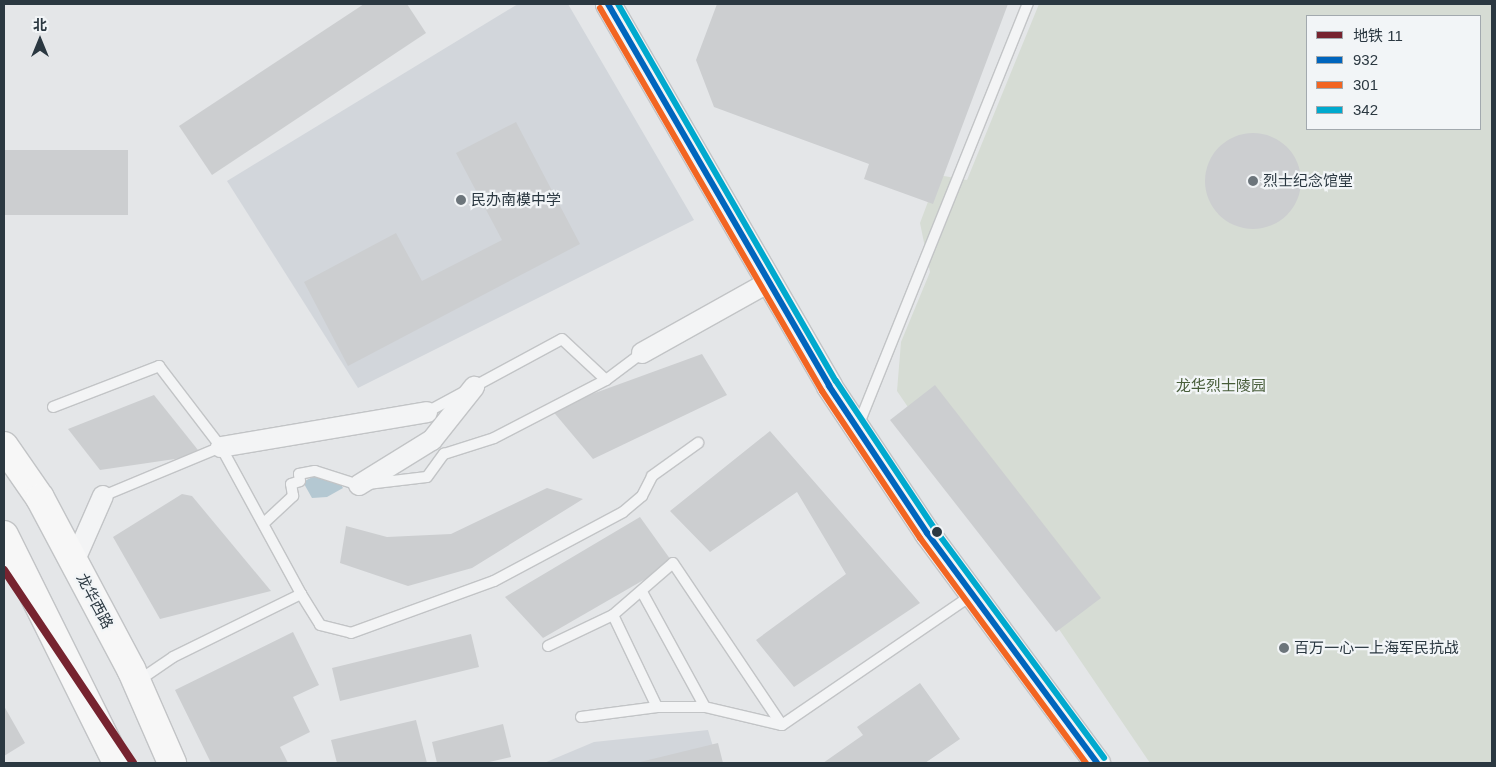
<!DOCTYPE html>
<meta charset="utf-8">
<style>
body{margin:0}
#map{position:relative;width:1496px;height:767px;overflow:hidden;background:#e4e6e8;font-family:Helvetica,"Noto Sans SC",sans-serif}
div>[style]{position:absolute}
[style*='--x']{left:calc(var(--x)*1px);top:calc(var(--y)*1px);width:calc(var(--w)*1px);rotate:calc(var(--a)*1deg)}
.built>*{inset:0;background:#d2d6db}
.green>*{inset:0;background:#d6dcd4}
.water>*{inset:0;background:#b4c8d2}
.building>*{inset:0;background:#ccced0}
.round{border-radius:50%}
.roads{filter:drop-shadow(1px 0 #c2c4c6) drop-shadow(-1px 0 #c2c4c6) drop-shadow(0 1px #c2c4c6) drop-shadow(0 -1px #c2c4c6)}
.service>*{height:10px;margin:-5px;padding:0 5px;transform-origin:5px;border-radius:5px;background:#f3f4f5}
.minor>*{height:20px;margin:-10px;padding:0 10px;transform-origin:10px;border-radius:10px;background:#f3f4f5}
.tertiary>*{height:25px;margin:-12.5px;padding:0 12.5px;transform-origin:12.5px;border-radius:12.5px;background:#f3f4f5}
.primary>*{height:28px;margin:-14px;padding:0 14px;transform-origin:14px;border-radius:14px;background:#f7f7f7}
.bus-1>*{height:6px;margin:-3px;padding:0 3px;transform-origin:3px;border-radius:3px;background:#0065bd}
.bus-2>*{height:6px;margin:-3px;padding:0 3px;transform-origin:3px;border-radius:3px;background:#f26522}
.bus-3>*{height:6px;margin:-3px;padding:0 3px;transform-origin:3px;border-radius:3px;background:#00a9ce}
.metro-1>*{height:8px;margin:-4px;padding:0 4px;transform-origin:4px;border-radius:4px;background:#76232f}
.dots>*{width:14px;height:14px;translate:-50% -50%;box-sizing:border-box;border:2px solid #f2f5f7;border-radius:50%}
span{translate:-50% -50%;white-space:nowrap;text-align:center;line-height:1.15;-webkit-text-stroke:4.5px #f2f5f7;paint-order:stroke}
.poi-label{font-size:15px;color:#2b3841}
.left{translate:0 -50%;text-align:left}
.park-label{font-size:15px;color:#475c39}
.street-label{font-size:15px;color:#2b3841}
.frame{position:absolute;inset:0;border:5px solid #2b3841;pointer-events:none}
.legend{position:absolute;left:1306px;top:15px;width:175px;height:115px;box-sizing:border-box;background:#f2f5f7;border:1px solid #a2a9ae;margin:0;padding:6px 9px;list-style:none;font-size:15px;color:#2b3841}
.legend li{display:flex;align-items:center;gap:10px;height:25px}
.legend b{width:25px;border:1px solid #a2a9ae}
.north{position:absolute;left:15px;top:15px;width:50px;height:50px;-webkit-text-stroke:4px #f2f5f7;paint-order:stroke;rotate:0deg;font-size:14px;font-weight:700;line-height:20px;text-align:center;color:#2b3841}
.north::after{content:'';display:block;margin:auto;width:18px;height:22px;background:#2b3841;clip-path:polygon(50% 0,100% 100%,50% 72%,0 100%)}
</style>
<div id="map">
<div class="built">
<i style="clip-path:polygon(518px 4px,568px 4px,694px 220px,358px 388px,227px 181px)"></i>
<i style="clip-path:polygon(708px 730px,718px 763px,544px 763px,594px 742px)"></i>
</div>
<div class="green">
<i style="clip-path:polygon(evenodd,1039px 4px,1492px 4px,1492px 763px,1150px 763px,897px 391px,901px 342px,930px 272px,920px 223px,938px 175px,967px 180px,1039px 4px,1307px 16px,1480px 16px,1480px 129px,1307px 129px,1307px 16px)"></i>
</div>
<div class="water">
<i style="clip-path:polygon(318px 474px,339px 481px,343px 488px,327px 497px,312px 498px,303px 482px)"></i>
</div>
<div class="building">
<i style="clip-path:polygon(364px 4px,407px 4px,426px 33px,212px 175px,179px 126px)"></i>
<i style="clip-path:polygon(717px 4px,1008px 4px,933px 204px,864px 179px,869px 164px,714px 107px,696px 60px)"></i>
<i style="clip-path:polygon(516px 122px,580px 244px,348px 366px,304px 282px,396px 233px,422px 281px,502px 240px,456px 153px)"></i>
<i class="round" style="left:1205px;top:133px;width:96px;height:96px"></i>
<i style="clip-path:polygon(4px 150px,128px 150px,128px 215px,4px 215px)"></i>
<i style="clip-path:polygon(702px 354px,727px 395px,593px 459px,551px 409px)"></i>
<i style="clip-path:polygon(935px 385px,1101px 598px,1056px 632px,890px 420px)"></i>
<i style="clip-path:polygon(154px 395px,202px 455px,100px 470px,68px 429px)"></i>
<i style="clip-path:polygon(770px 431px,920px 603px,794px 687px,756px 640px,846px 574px,797px 492px,710px 552px,670px 511px)"></i>
<i style="clip-path:polygon(547px 488px,583px 499px,472px 568px,408px 586px,340px 563px,346px 526px,387px 537px,451px 534px)"></i>
<i style="clip-path:polygon(182px 494px,192px 496px,271px 591px,160px 619px,113px 537px)"></i>
<i style="clip-path:polygon(640px 517px,673px 563px,543px 638px,505px 597px)"></i>
<i style="clip-path:polygon(293px 632px,319px 685px,293px 697px,310px 732px,280px 747px,288px 763px,211px 763px,175px 690px)"></i>
<i style="clip-path:polygon(471px 634px,479px 667px,340px 701px,332px 668px)"></i>
<i style="clip-path:polygon(920px 683px,960px 739px,925px 763px,823px 763px,863px 735px,857px 727px)"></i>
<i style="clip-path:polygon(4px 706px,25px 743px,4px 756px)"></i>
<i style="clip-path:polygon(416px 720px,427px 763px,337px 763px,331px 740px)"></i>
<i style="clip-path:polygon(503px 724px,511px 757px,485px 763px,437px 763px,432px 742px)"></i>
<i style="clip-path:polygon(718px 743px,723px 763px,636px 763px)"></i>
</div>
<div class="roads">
<div class="service">
<i style="--x:53;--y:407;--w:114;--a:-21.1"></i>
<i style="--x:159;--y:366;--w:102;--a:52.6"></i>
<i style="--x:427;--y:412;--w:153;--a:-28.4"></i>
<i style="--x:562;--y:339;--w:60;--a:43"></i>
<i style="--x:858;--y:426;--w:455;--a:-68.1"></i>
<i style="--x:103;--y:496;--w:128;--a:-22.6"></i>
<i style="--x:221;--y:447;--w:167;--a:61.4"></i>
<i style="--x:264;--y:523;--w:40;--a:-43"></i>
<i style="--x:293;--y:496;--w:12;--a:-99"></i>
<i style="--x:291;--y:484;--w:9;--a:-18"></i>
<i style="--x:300;--y:481;--w:7;--a:-98"></i>
<i style="--x:299;--y:474;--w:16;--a:-11"></i>
<i style="--x:315;--y:471;--w:46;--a:17.7"></i>
<i style="--x:359;--y:485;--w:68;--a:-6.7"></i>
<i style="--x:427;--y:477;--w:29;--a:-54"></i>
<i style="--x:444;--y:454;--w:52;--a:-17.7"></i>
<i style="--x:494;--y:438;--w:126;--a:-27.4"></i>
<i style="--x:606;--y:380;--w:45;--a:-36.9"></i>
<i style="--x:642;--y:592;--w:131;--a:61.3"></i>
<i style="--x:613;--y:615;--w:79;--a:-40.9"></i>
<i style="--x:673;--y:563;--w:195;--a:56.1"></i>
<i style="--x:548;--y:646;--w:72;--a:-25.5"></i>
<i style="--x:613;--y:615;--w:102;--a:64.4"></i>
<i style="--x:138;--y:681;--w:42;--a:-34.4"></i>
<i style="--x:173;--y:657;--w:143;--a:-26.2"></i>
<i style="--x:301;--y:594;--w:36;--a:58"></i>
<i style="--x:320;--y:625;--w:32;--a:14"></i>
<i style="--x:351;--y:633;--w:152;--a:-20"></i>
<i style="--x:494;--y:581;--w:146;--a:-28.1"></i>
<i style="--x:623;--y:512;--w:25;--a:-40"></i>
<i style="--x:642;--y:496;--w:22;--a:-63"></i>
<i style="--x:652;--y:476;--w:57;--a:-35.7"></i>
<i style="--x:581;--y:717;--w:77;--a:-7.5"></i>
<i style="--x:657;--y:707;--w:48;--a:0"></i>
<i style="--x:705;--y:707;--w:79;--a:13.2"></i>
<i style="--x:782;--y:725;--w:230;--a:-34.4"></i>
</div>
<div class="minor">
<i style="--x:642;--y:353;--w:143;--a:-29.2"></i>
<i style="--x:221;--y:447;--w:209;--a:-9.6"></i>
<i style="--x:359;--y:485;--w:86;--a:-31.7"></i>
<i style="--x:432;--y:440;--w:68;--a:-51.6"></i>
<i style="--x:74;--y:562;--w:72;--a:-66.3"></i>
</div>
<div class="tertiary">
<i style="--x:608;--y:4;--w:441;--a:59.9"></i>
<i style="--x:829;--y:386;--w:177;--a:56.3"></i>
<i style="--x:927;--y:533;--w:286;--a:53.5"></i>
</div>
<div class="primary">
<i style="--x:4;--y:446;--w:63;--a:55.3"></i>
<i style="--x:40;--y:498;--w:194;--a:62"></i>
<i style="--x:131;--y:669;--w:103;--a:66.4"></i>
<i style="--x:4;--y:535;--w:254;--a:63.6"></i>
</div>
</div>
<div class="bus-1">
<i style="--x:608;--y:4;--w:441;--a:59.9"></i>
<i style="--x:829;--y:386;--w:177;--a:56.3"></i>
<i style="--x:927;--y:533;--w:286;--a:53.5"></i>
</div>
<div class="bus-2">
<i style="--x:600;--y:8;--w:443;--a:59.9"></i>
<i style="--x:822;--y:391;--w:177;--a:56.3"></i>
<i style="--x:920;--y:538;--w:280;--a:53.6"></i>
</div>
<div class="bus-3">
<i style="--x:618;--y:4;--w:435;--a:60"></i>
<i style="--x:836;--y:381;--w:177;--a:56.3"></i>
<i style="--x:934;--y:528;--w:286;--a:53.5"></i>
</div>
<div class="metro-1">
<i style="--x:4;--y:570;--w:232;--a:56.2"></i>
</div>
<div class="dots">
<i style="left:1253px;top:181px;background:#6c757b"></i>
<i style="left:461px;top:200px;background:#6c757b"></i>
<i style="left:937px;top:532px;background:#2b3841"></i>
<i style="left:1284px;top:648px;background:#6c757b"></i>
</div>
<div class="poi-label">
<span class="left" style="left:1263px;top:181px">烈士纪念馆堂</span>
<span class="left" style="left:471px;top:200px">民办南模中学</span>
<span class="left" style="left:1294px;top:648px">百万一心一上海军民抗战</span>
</div>
<div class="park-label">
<span style="left:1221px;top:386px">龙华烈士陵园</span>
</div>
<div class="street-label">
<span style="left:95px;top:601px;rotate:62deg">龙华西路</span>
</div>
<div class="frame"></div>
<ul class="legend">
<li><b style="height:6px;background:#76232f"></b>地铁 11</li>
<li><b style="height:6px;background:#0065bd"></b>932</li>
<li><b style="height:6px;background:#f26522"></b>301</li>
<li><b style="height:6px;background:#00a9ce"></b>342</li>
</ul>
<div class="north">北</div>
</div>
